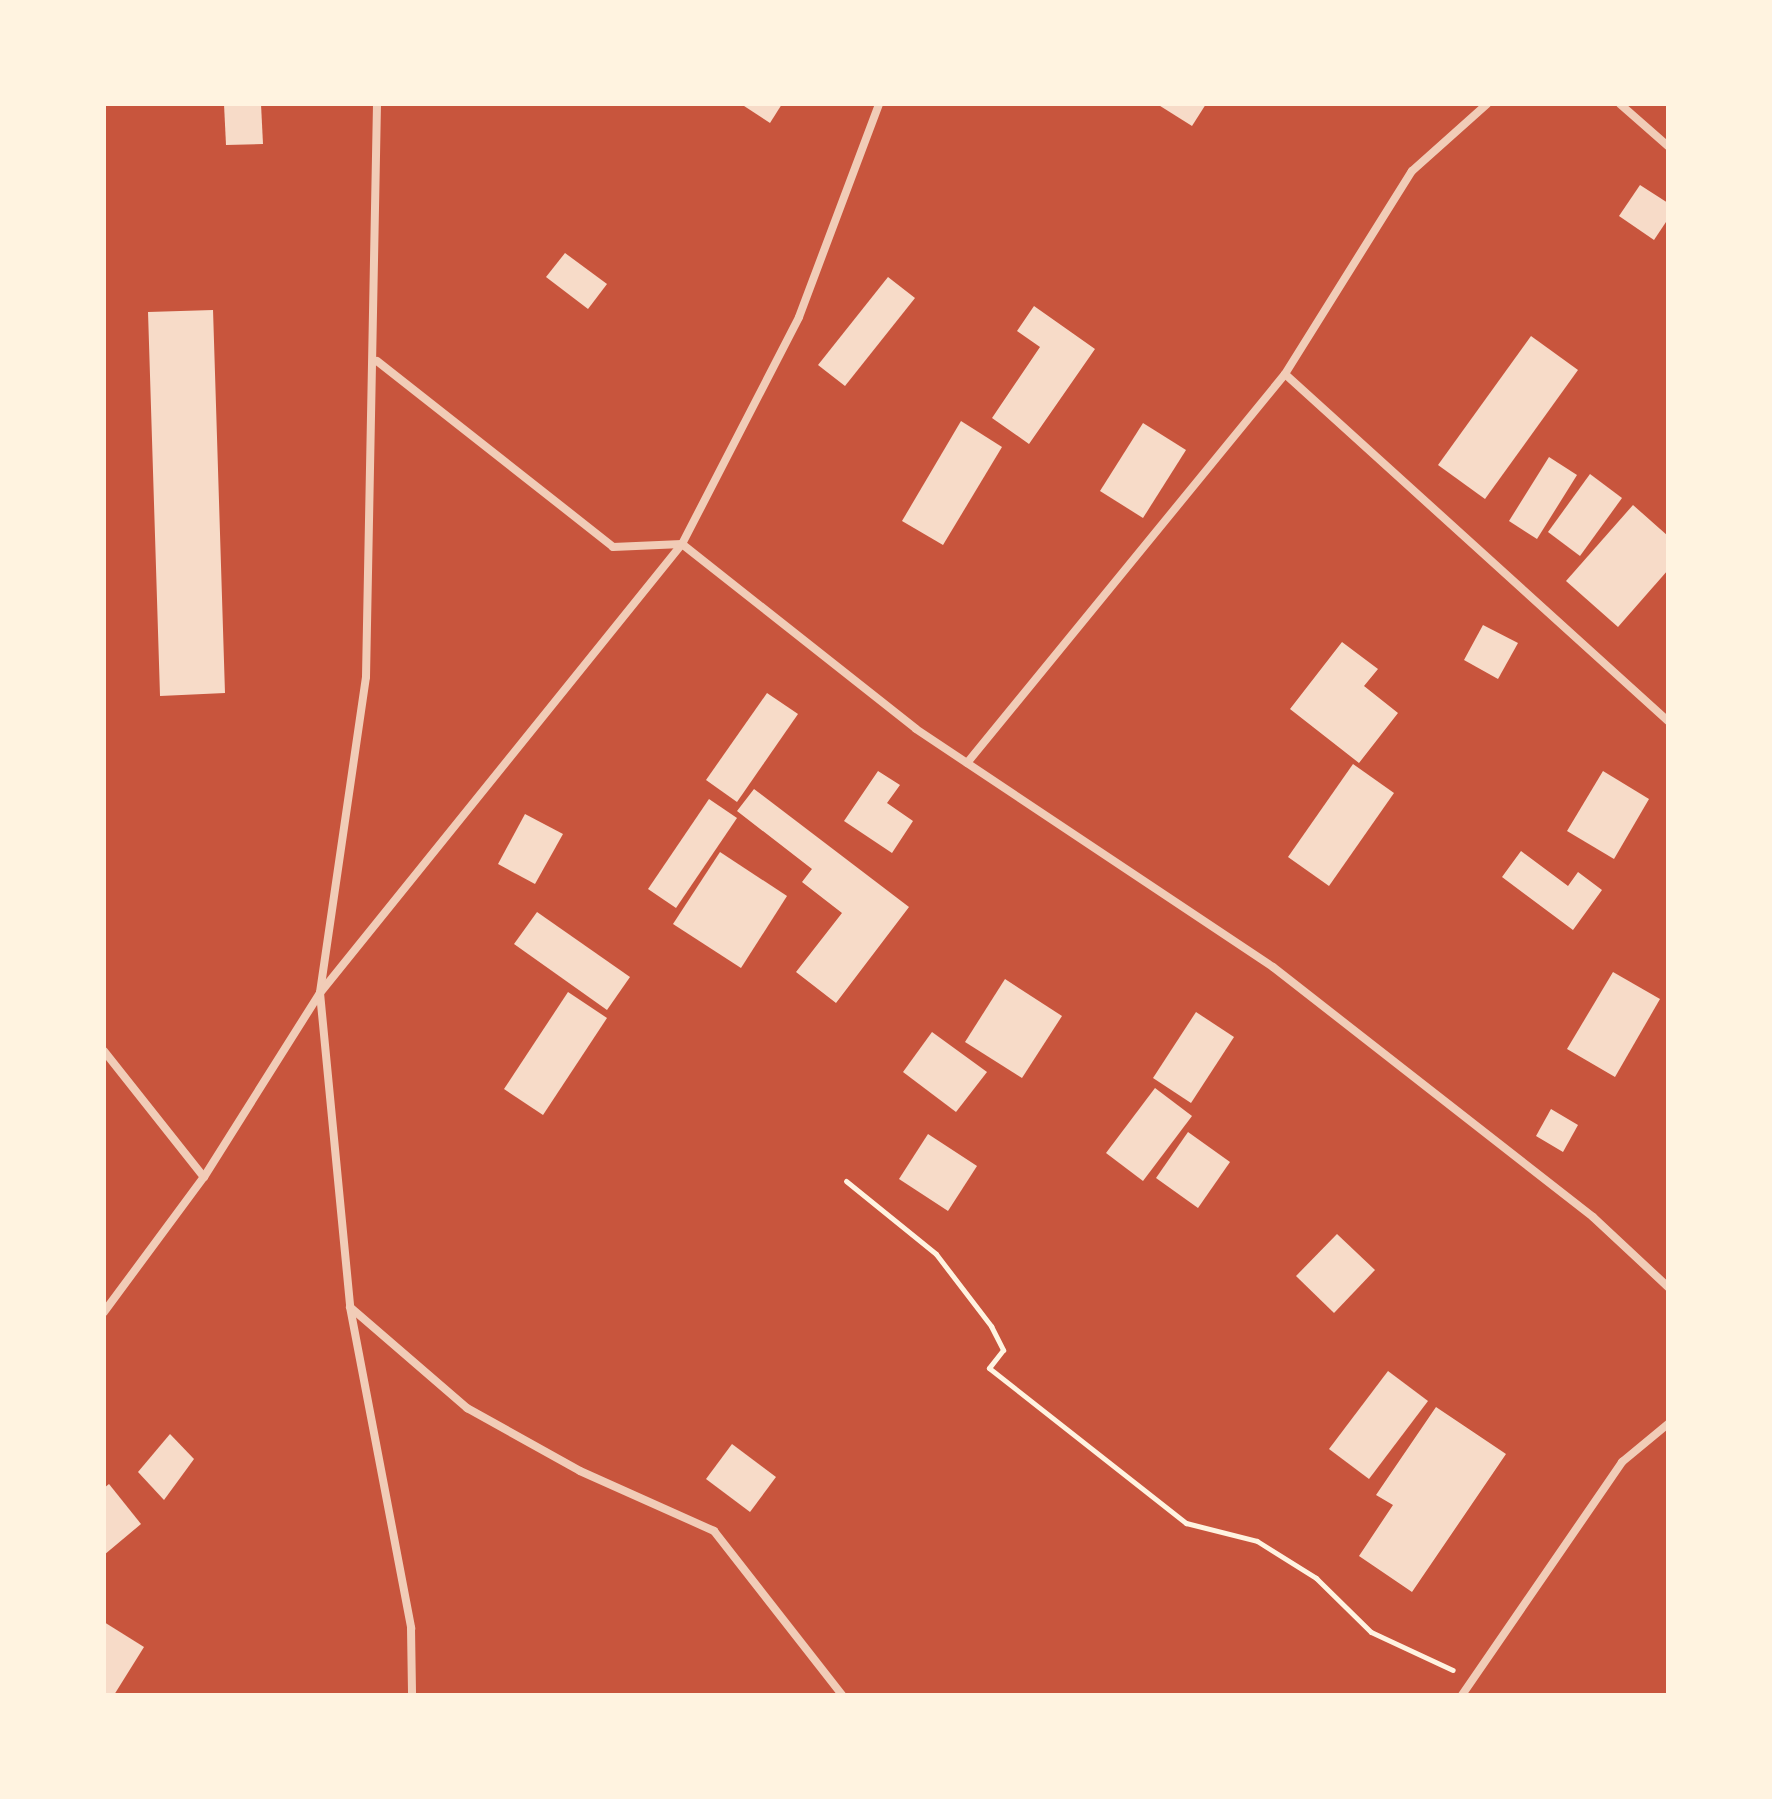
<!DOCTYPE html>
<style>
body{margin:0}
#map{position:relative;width:1772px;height:1799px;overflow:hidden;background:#c8553d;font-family:"Noto Sans",sans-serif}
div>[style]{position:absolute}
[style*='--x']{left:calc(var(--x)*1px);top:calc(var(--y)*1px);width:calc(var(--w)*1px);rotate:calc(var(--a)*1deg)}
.building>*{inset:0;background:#f7dbc8}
.path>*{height:5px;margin:-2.5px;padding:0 2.5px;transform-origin:2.5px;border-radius:2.5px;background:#fff3e0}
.minor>*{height:8px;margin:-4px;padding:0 4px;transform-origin:4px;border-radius:4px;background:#f1ccb7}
span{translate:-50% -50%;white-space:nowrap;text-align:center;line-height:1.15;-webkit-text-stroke:6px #fff3e0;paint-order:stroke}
.frame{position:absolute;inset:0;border:106px solid #fff3e0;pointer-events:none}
</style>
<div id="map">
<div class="building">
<i style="clip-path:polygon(224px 104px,261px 104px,263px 144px,226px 145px)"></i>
<i style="clip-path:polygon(741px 104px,782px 104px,770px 123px)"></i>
<i style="clip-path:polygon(1157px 104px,1206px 104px,1192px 126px)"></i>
<i style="clip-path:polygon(1640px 185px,1668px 203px,1668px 219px,1654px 240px,1619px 216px)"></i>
<i style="clip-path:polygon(565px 253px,607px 284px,588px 309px,546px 277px)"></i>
<i style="clip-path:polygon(888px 277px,915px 298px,845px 386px,818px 365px)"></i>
<i style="clip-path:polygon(1034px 306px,1095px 349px,1029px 444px,992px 418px,1040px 347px,1017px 331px)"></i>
<i style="clip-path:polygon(213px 310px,225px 693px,160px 696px,148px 312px)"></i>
<i style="clip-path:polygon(1531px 336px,1578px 370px,1485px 499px,1438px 465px)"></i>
<i style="clip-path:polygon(961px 421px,1002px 447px,943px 545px,902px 521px)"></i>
<i style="clip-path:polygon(1143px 423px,1186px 450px,1143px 518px,1100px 491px)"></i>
<i style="clip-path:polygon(1549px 457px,1577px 475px,1537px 539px,1509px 521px)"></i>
<i style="clip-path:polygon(1590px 474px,1622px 498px,1580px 556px,1548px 532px)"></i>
<i style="clip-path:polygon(1633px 505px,1668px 536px,1668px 570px,1618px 627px,1566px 581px)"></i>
<i style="clip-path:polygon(1483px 625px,1518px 643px,1498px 679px,1464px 660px)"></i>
<i style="clip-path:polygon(1342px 642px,1378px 669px,1364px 686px,1398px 713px,1359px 763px,1290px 709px)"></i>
<i style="clip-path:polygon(767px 693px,798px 714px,737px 802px,706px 780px)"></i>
<i style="clip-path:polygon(1353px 764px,1394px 793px,1329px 886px,1288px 857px)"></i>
<i style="clip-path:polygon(878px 771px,900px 785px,887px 803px,913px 821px,892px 853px,844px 821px)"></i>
<i style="clip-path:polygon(1603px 771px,1649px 799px,1614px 859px,1567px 831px)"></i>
<i style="clip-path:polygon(754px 789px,909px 907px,836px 1003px,796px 972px,842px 913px,802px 882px,812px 869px,737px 811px)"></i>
<i style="clip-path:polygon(709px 799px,737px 818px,676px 908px,648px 889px)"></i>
<i style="clip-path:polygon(525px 814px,563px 834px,535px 884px,498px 864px)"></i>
<i style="clip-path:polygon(1521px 851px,1568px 886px,1578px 872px,1602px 890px,1573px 930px,1502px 877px)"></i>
<i style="clip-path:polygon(720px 852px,787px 896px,741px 968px,673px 924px)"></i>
<i style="clip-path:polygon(537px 912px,630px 977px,607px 1010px,514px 944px)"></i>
<i style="clip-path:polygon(1613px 972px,1660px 999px,1615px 1077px,1567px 1049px)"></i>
<i style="clip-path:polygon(1005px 979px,1062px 1016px,1022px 1078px,965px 1042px)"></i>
<i style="clip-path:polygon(568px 992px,607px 1018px,543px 1115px,504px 1089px)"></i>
<i style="clip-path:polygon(1196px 1012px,1234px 1037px,1191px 1103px,1153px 1078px)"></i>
<i style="clip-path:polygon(932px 1032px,987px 1072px,956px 1112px,903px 1072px)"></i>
<i style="clip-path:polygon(1155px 1088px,1192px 1116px,1143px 1181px,1106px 1153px)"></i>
<i style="clip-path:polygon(1551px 1109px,1578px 1125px,1563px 1152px,1536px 1136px)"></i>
<i style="clip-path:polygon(1188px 1132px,1230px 1162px,1198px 1208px,1156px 1178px)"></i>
<i style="clip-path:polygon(928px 1134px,977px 1166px,948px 1211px,899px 1179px)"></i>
<i style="clip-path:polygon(1337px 1234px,1375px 1270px,1334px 1313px,1296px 1276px)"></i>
<i style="clip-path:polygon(1388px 1371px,1428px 1401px,1369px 1479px,1329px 1449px)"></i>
<i style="clip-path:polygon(1436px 1407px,1506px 1454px,1412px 1592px,1359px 1556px,1393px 1505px,1376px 1495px)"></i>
<i style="clip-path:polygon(170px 1434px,194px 1459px,164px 1500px,138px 1472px)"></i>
<i style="clip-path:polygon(732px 1444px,776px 1477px,750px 1512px,706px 1479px)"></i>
<i style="clip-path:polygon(109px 1484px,141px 1524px,104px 1555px,104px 1488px)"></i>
<i style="clip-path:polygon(104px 1622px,144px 1647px,114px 1695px,104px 1695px)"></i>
</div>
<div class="path">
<i style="--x:846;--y:1181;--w:116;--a:39"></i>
<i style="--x:936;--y:1254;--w:91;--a:52.6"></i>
<i style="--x:991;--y:1326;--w:27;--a:63"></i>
<i style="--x:1003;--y:1350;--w:23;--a:128"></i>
<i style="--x:989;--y:1368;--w:251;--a:38.2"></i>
<i style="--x:1186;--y:1523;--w:73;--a:14.2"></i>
<i style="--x:1257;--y:1541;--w:70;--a:32.1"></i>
<i style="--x:1316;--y:1578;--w:77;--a:44.5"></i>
<i style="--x:1371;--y:1632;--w:90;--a:24.9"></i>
</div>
<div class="minor">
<i style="--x:377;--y:104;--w:573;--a:91.1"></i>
<i style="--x:366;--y:677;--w:319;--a:98.3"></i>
<i style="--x:320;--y:993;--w:315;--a:84.5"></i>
<i style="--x:350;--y:1307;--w:327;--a:79.2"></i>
<i style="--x:411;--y:1628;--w:67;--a:89.1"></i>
<i style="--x:1620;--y:104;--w:64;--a:41.2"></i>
<i style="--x:377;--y:361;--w:300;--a:38.2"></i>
<i style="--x:613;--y:547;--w:69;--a:-2.5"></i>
<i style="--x:682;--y:544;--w:298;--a:38.3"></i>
<i style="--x:916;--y:729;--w:429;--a:33.7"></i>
<i style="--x:1273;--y:967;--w:406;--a:38"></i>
<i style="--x:1593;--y:1217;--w:103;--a:43"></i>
<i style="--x:1285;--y:374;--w:517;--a:42.18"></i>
<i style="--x:967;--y:763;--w:502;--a:-50.73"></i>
<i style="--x:1285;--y:374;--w:239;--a:-58"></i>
<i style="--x:1412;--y:171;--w:101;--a:-41.8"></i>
<i style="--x:104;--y:1051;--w:161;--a:51.6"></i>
<i style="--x:350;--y:1307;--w:155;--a:40.8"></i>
<i style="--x:467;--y:1408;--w:129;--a:29.1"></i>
<i style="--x:580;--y:1471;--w:147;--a:24.1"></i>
<i style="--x:714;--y:1531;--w:208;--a:52"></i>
<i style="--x:104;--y:1312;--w:168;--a:-53.5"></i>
<i style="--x:204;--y:1177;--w:218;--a:-57.8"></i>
<i style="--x:320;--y:993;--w:577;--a:-51.12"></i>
<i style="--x:682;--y:544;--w:255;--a:-62.7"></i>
<i style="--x:799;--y:317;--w:228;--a:-69.4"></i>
<i style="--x:1462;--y:1695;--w:283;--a:-55.5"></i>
<i style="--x:1622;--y:1462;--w:60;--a:-39.6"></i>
</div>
<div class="frame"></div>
</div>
